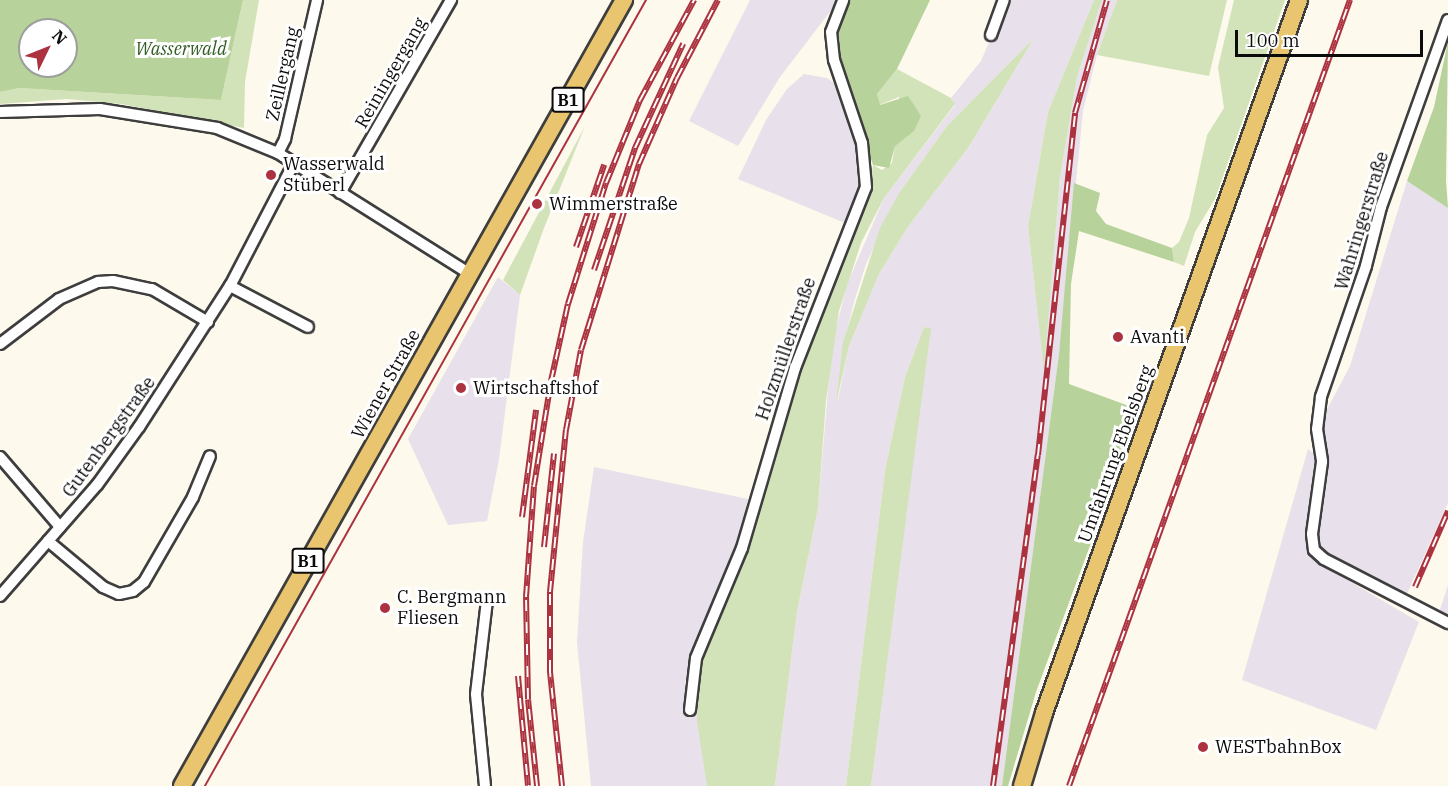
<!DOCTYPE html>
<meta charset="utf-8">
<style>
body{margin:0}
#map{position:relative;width:1448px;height:786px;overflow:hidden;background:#fdf9ec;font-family:"IBM Plex Serif",serif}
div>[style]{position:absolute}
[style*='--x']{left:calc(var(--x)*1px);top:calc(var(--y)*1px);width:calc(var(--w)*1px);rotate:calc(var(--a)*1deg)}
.industrial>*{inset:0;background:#e8e0ea}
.green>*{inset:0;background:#d2e3b9}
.forest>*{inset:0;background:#b7d29a}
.roads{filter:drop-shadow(2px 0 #3e3e3e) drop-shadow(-2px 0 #3e3e3e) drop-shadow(0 2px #3e3e3e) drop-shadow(0 -2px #3e3e3e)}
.street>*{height:10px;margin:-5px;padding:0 5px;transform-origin:5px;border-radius:5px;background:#fff}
.primary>*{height:16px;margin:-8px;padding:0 8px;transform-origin:8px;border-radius:8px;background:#eac56f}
.tram>*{height:1.5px;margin:-0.75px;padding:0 0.75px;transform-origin:0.75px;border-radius:0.75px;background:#ac323f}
.rail>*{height:6px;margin-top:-3px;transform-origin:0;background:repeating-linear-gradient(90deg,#fff 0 11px,#ac323f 0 22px);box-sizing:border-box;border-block:2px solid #ac323f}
.dots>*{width:16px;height:16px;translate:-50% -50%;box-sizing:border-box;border:3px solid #fff;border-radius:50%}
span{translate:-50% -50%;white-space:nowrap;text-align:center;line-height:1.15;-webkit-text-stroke:6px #fff;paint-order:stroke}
.shield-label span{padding:2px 4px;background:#fff;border:2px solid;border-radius:4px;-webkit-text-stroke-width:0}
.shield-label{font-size:16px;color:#0b0b0b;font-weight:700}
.park-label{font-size:18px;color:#325c23;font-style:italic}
.street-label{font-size:18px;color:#0b0b0b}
.poi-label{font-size:18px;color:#0b0b0b}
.left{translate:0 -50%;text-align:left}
.north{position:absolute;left:18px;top:18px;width:60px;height:60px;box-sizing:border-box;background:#fff;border:2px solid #9d9d9d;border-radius:50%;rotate:47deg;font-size:16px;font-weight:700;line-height:24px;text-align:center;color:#0b0b0b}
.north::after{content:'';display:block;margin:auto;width:21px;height:27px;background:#ac323f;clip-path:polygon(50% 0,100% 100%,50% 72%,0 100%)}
.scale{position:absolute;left:1235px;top:30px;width:188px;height:27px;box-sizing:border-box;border:3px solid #0b0b0b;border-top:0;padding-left:8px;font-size:18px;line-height:21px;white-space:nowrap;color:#0b0b0b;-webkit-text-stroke:4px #fff;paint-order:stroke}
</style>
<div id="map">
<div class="industrial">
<i style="clip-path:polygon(750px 0,839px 0,780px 77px,738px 146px,689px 121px)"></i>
<i style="clip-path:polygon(evenodd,1007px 0,1094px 0,1048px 112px,1028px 226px,1044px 366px,1060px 177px,1077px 77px,1102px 0,1117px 0,1097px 55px,1083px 111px,1059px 354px,1002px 786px,871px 786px,930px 328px,924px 327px,905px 377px,885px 470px,846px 786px,775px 786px,797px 612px,818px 508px,832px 343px,848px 282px,884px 198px,955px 105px,951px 98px,981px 61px,1007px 0,1034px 38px,968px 148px,907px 228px,879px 274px,849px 346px,837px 404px,844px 342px,854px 302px,866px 264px,899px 193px,947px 126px,1034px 38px)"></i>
<i style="clip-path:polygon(804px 74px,827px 78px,834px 83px,858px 144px,861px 167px,859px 188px,845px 223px,738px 179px,766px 120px,787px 89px)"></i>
<i style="clip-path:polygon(1407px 181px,1448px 208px,1448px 503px,1406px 596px,1330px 556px,1323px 551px,1316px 535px,1325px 448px,1324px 415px,1350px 366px)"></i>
<i style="clip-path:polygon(498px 277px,520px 295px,499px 459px,487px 521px,448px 525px,408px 439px)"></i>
<i style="clip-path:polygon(1308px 449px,1317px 456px,1317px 477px,1306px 534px,1312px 554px,1332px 571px,1419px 622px,1376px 730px,1242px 680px)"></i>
<i style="clip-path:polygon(594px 467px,748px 499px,738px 544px,696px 639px,685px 683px,686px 709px,697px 708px,707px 786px,591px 786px,577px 642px,583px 542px)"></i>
<i style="clip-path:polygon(1448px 585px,1448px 616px,1439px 613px)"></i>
</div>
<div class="green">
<i style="clip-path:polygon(243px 0,259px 0,245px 82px,244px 128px,121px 104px,67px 99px,0 104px,0 92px,19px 88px,221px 100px)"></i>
<i style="clip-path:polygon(1094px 0,1102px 0,1077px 77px,1060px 177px,1044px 371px,1028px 226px,1048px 112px)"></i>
<i style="clip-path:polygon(1117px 0,1227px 0,1209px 76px,1097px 55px)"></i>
<i style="clip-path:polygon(1234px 0,1285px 0,1215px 199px,1195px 232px,1184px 266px,1174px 262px,1172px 248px,1179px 242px,1189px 218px,1207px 135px,1224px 108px,1218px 67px)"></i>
<i style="clip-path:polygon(1034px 38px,968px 148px,907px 228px,879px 274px,849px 346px,836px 404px,843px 342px,880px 228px,899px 193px,947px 126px)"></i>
<i style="clip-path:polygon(897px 69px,951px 98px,955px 104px,884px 198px,861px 243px,839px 311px,826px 401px,818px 508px,797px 612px,775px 786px,707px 786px,697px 722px,699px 665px,746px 551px,800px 369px,869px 197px,873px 165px,882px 170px,892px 163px,895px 145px,904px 138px,899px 97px,879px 105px,877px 94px)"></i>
<i style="clip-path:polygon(585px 126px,544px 228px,520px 295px,503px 280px)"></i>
<i style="clip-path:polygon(924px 327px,931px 328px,871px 786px,846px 786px,885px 470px,905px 377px)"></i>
</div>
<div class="forest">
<i style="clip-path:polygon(evenodd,0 0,243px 0,221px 100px,19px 88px,0 92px,0 0,30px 30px,66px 30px,66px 66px,30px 66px,30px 30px)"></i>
<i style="clip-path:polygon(850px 0,930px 0,897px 69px,877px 94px,880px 105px,908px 96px,921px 116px,914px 131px,895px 146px,889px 168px,873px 165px,842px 70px,838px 28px)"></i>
<i style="clip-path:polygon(1448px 42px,1446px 181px,1448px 208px,1407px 181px,1434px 107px)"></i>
<i style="clip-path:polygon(1074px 183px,1100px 193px,1096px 211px,1106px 224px,1172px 248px,1174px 262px,1079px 231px,1071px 284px,1069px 384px,1140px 410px,1036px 692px,1008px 786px,1002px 786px,1059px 354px)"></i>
</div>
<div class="roads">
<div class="street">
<i style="--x:1448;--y:20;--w:199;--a:109.7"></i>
<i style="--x:1381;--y:207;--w:61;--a:104.3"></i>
<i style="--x:1366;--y:266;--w:139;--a:109"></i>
<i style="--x:1321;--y:397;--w:32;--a:97"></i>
<i style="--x:1317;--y:429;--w:33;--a:81"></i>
<i style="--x:1322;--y:462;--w:73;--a:97.9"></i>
<i style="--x:1312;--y:534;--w:16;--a:83"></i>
<i style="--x:1314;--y:550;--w:13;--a:42"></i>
<i style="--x:1324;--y:559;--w:140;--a:27.3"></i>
<i style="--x:991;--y:35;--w:37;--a:-70"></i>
<i style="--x:0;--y:112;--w:100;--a:-1.7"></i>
<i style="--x:100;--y:109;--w:119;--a:9.2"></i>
<i style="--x:217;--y:128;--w:66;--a:22.3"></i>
<i style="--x:278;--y:153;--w:227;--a:32.2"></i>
<i style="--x:278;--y:153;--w:16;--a:-63"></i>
<i style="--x:285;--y:139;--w:143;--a:-77"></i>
<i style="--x:340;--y:193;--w:223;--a:-60.1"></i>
<i style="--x:230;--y:286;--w:88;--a:27.7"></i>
<i style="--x:0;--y:344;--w:74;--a:-37.3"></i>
<i style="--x:59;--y:299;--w:43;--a:-23.6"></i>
<i style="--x:98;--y:282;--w:15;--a:-4"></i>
<i style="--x:113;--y:281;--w:40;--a:12"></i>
<i style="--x:152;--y:289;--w:65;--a:30.5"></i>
<i style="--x:0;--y:457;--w:92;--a:49.4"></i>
<i style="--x:48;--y:541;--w:72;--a:39.9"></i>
<i style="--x:103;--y:587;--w:17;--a:24"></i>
<i style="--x:119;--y:594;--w:14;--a:-12"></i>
<i style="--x:133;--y:591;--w:14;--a:-39"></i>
<i style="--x:144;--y:582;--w:98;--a:-60"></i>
<i style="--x:193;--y:497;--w:44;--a:-67.5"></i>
<i style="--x:0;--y:596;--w:147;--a:-48.9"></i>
<i style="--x:97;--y:485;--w:72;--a:-54.1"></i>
<i style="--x:139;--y:427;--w:168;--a:-57.2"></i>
<i style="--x:230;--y:286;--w:139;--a:-62.5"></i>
<i style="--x:690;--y:710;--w:52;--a:-83.4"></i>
<i style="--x:696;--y:658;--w:119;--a:-67.3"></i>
<i style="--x:742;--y:548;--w:188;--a:-73.6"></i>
<i style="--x:795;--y:368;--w:194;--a:-68.6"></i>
<i style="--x:866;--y:187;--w:44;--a:-95.2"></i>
<i style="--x:862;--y:143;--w:88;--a:-108.6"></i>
<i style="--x:834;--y:60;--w:28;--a:-96"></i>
<i style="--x:831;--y:32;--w:34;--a:-69"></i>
<i style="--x:485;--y:786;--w:92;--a:-95.6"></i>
<i style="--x:476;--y:694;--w:95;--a:-83.3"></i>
</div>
<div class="primary">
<i style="--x:182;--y:786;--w:902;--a:-60.65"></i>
<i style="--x:1022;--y:786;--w:76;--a:-73.2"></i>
<i style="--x:1044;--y:713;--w:757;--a:-70.32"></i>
</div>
</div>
<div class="tram">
<i style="--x:205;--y:786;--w:901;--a:-60.7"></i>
</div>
<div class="rail">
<i style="--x:576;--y:247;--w:87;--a:-71.1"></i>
<i style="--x:594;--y:270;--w:129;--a:-71.4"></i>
<i style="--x:635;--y:148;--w:115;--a:-65.2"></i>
<i style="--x:522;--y:517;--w:108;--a:-82.5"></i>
<i style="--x:544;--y:547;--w:94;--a:-83.9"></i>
<i style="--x:1415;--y:587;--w:83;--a:-66.5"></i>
<i style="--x:518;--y:676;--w:110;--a:84.8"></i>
<i style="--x:537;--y:786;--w:87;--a:-95.9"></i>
<i style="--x:528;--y:699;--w:102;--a:-91.1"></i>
<i style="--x:526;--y:597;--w:111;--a:-85.9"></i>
<i style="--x:534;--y:486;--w:106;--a:-80.8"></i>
<i style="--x:551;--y:381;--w:79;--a:-77.6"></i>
<i style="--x:568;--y:304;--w:127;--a:-72.6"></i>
<i style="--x:606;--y:183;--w:90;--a:-67.7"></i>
<i style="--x:640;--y:100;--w:114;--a:-61.6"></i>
<i style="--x:562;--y:786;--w:116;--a:-96"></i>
<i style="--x:550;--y:671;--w:79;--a:-90"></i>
<i style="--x:550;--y:592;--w:163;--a:-84.4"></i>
<i style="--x:566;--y:430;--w:81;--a:-79.4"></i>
<i style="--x:581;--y:350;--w:195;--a:-72.7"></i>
<i style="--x:639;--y:164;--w:94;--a:-66.2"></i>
<i style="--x:677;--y:78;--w:88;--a:-62.3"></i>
<i style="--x:993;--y:786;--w:334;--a:-82.3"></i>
<i style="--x:1038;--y:455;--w:344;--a:-83.8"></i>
<i style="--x:1075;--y:113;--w:117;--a:-74.2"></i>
<i style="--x:1069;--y:786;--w:835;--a:-70.33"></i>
</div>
<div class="dots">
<i style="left:271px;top:175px;background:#ac323f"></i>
<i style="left:537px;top:204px;background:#ac323f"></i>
<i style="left:1118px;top:337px;background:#ac323f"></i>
<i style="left:461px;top:388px;background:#ac323f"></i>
<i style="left:385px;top:608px;background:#ac323f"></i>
<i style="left:1203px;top:747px;background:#ac323f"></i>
</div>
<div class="shield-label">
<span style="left:568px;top:100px">B1</span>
<span style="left:308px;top:561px">B1</span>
</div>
<div class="park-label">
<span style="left:181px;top:49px">Wasserwald</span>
</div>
<div class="street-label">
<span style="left:391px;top:73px;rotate:-60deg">Reiningergang</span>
<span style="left:283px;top:74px;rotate:-77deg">Zeillergang</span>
<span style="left:1362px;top:221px;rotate:-73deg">Wahringerstraße</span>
<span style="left:786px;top:349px;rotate:-71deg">Holzmüllerstraße</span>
<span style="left:386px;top:384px;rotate:-61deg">Wiener Straße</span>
<span style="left:109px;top:437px;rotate:-54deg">Gutenbergstraße</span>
<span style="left:1116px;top:454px;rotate:-70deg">Umfahrung Ebelsberg</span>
</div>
<div class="poi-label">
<span class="left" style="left:283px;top:175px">Wasserwald<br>Stüberl</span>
<span class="left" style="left:549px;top:204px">Wimmerstraße</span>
<span class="left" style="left:1130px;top:337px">Avanti</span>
<span class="left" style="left:473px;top:388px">Wirtschaftshof</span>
<span class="left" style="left:397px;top:608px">C. Bergmann<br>Fliesen</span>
<span class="left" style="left:1215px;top:747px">WESTbahnBox</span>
</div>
<div class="north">N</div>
<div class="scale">100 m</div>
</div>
